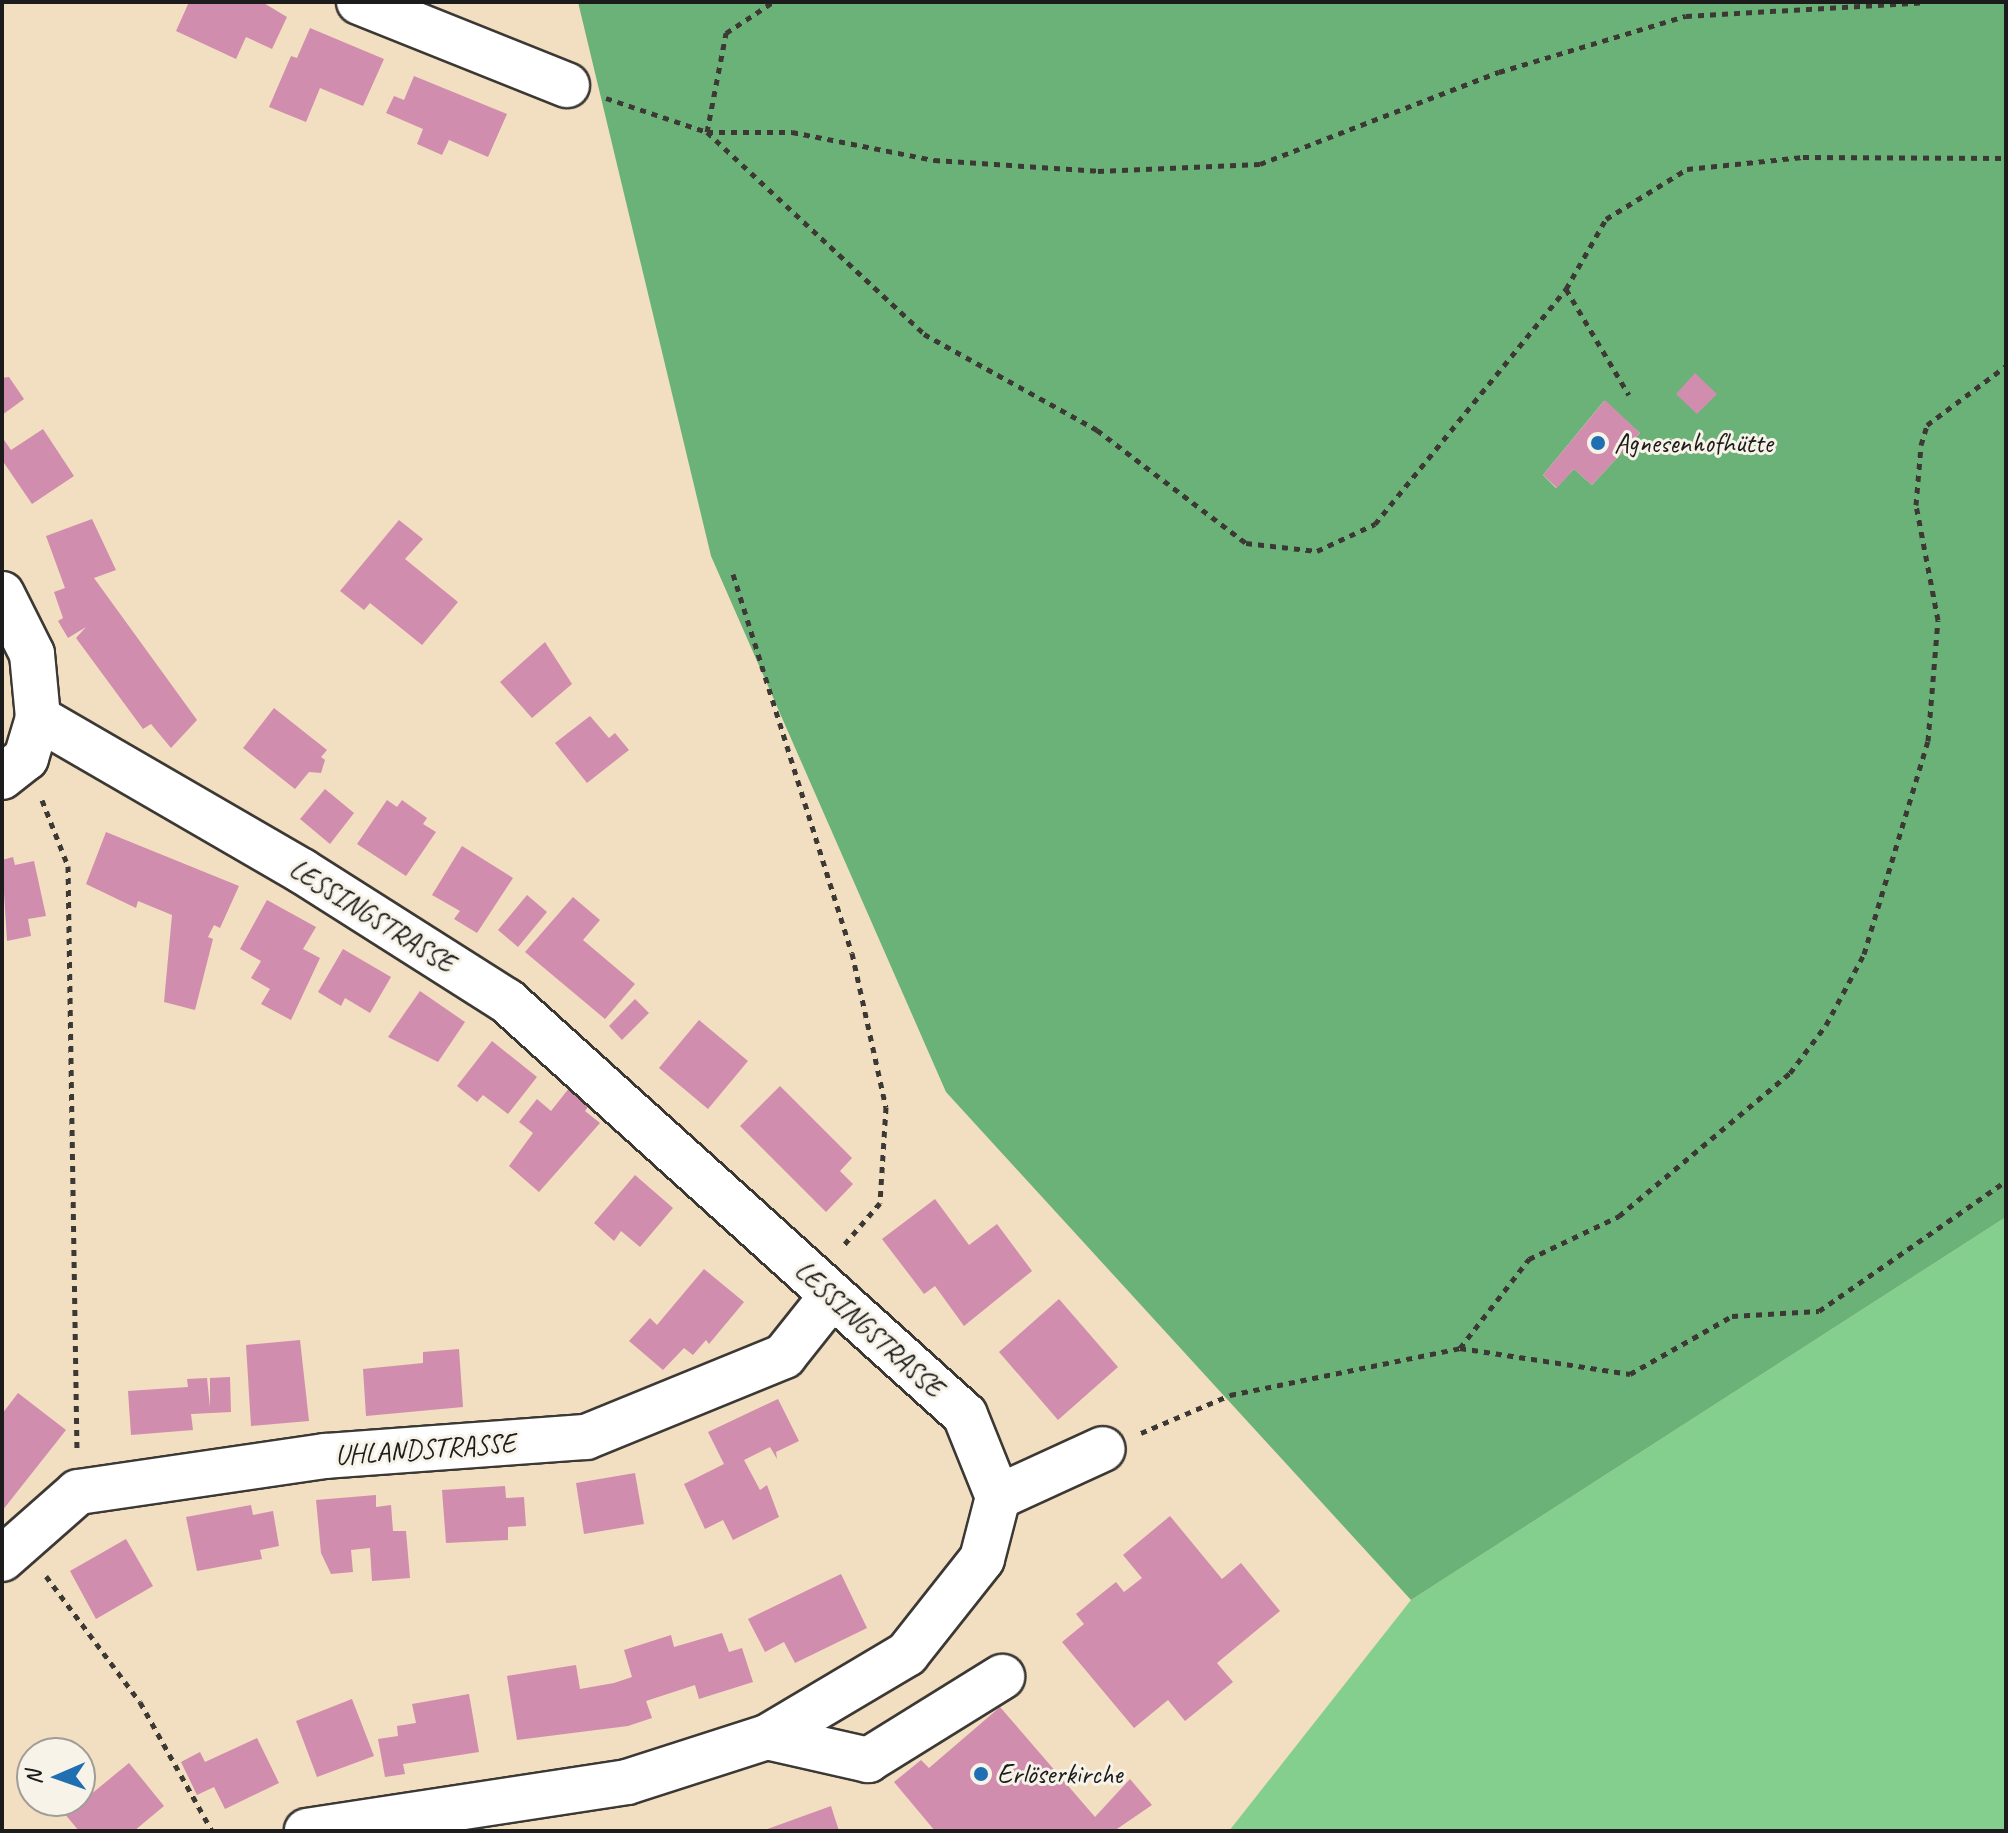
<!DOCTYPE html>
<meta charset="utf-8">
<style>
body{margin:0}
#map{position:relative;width:2008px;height:1833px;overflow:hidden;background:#f2dec0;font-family:Caveat,sans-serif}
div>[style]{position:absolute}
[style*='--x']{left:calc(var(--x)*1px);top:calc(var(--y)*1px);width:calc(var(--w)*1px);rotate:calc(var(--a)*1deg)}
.green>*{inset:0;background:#84cf8d}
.forest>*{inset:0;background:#6bb278}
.building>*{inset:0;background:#d18dad}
.path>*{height:5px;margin-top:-2.5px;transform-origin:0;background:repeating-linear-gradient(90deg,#3c3935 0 6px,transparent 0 12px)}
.roads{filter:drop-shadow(2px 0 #3c3935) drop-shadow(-2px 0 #3c3935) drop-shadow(0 2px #3c3935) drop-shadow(0 -2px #3c3935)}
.minor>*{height:44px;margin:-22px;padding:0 22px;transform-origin:22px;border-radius:22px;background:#fff}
.dots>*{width:22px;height:22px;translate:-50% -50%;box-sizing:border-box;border:4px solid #f7f3e8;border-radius:50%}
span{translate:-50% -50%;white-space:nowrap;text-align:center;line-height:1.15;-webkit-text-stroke:6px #f7f3e8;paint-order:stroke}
.poi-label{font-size:28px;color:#1c1c1c}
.left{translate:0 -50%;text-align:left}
.street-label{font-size:28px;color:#1c1c1c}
.frame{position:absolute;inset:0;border:4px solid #1c1c1c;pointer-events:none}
.north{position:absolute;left:16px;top:1737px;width:80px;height:80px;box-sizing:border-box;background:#f7f3e8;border:2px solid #9f9d96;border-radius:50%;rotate:268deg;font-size:22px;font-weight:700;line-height:32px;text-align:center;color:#1c1c1c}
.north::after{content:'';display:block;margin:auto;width:28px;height:36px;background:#1f6fb2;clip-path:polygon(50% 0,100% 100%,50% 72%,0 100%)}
</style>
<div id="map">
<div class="green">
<i style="clip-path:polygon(2006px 1217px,2006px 1831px,1229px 1831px,1411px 1600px)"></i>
</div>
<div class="forest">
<i style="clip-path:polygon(evenodd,578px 2px,2006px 2px,2006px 1217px,1411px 1600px,946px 1092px,711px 556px,578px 2px,1604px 401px,1640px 433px,1592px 485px,1574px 469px,1556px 488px,1543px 475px,1604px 401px)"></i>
</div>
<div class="building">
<i style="clip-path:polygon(189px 2px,262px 2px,287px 17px,272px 49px,246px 37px,236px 59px,176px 31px)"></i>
<i style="clip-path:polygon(310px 28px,384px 59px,363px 106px,320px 88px,306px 122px,269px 107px,291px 56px,297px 58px)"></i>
<i style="clip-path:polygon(414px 76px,507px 114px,488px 157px,449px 140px,442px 155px,417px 144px,423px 129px,386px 113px,394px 96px,404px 100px)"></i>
<i style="clip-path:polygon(1695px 373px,1717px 394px,1697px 414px,1676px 394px)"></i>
<i style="clip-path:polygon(9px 377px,24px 399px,2px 415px,2px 378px)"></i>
<i style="clip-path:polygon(1605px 400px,1640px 433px,1592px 485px,1574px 469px,1557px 488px,1543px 475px)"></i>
<i style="clip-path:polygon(43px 429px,74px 476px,32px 504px,2px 460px,2px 437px,11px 450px)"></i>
<i style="clip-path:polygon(92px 519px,116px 570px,94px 578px,197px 720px,171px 748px,151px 724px,143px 729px,76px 638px,86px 627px,68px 638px,58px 621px,63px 618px,54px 592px,65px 588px,46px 536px)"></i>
<i style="clip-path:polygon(399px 520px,423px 539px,405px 559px,458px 602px,422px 645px,370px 603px,364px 610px,340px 591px)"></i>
<i style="clip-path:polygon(545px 642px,572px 684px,532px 718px,500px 682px)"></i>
<i style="clip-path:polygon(274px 708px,327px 750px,321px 757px,325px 760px,321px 773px,309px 772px,295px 789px,243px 748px)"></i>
<i style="clip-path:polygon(590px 716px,609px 738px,615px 733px,629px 750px,587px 783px,555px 743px)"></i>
<i style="clip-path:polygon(325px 789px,354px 813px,330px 844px,300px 819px)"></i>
<i style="clip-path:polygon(387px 800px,397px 807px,402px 800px,427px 818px,423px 824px,436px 832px,406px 876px,357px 844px)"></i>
<i style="clip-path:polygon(106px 832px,239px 886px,220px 928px,214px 925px,208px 937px,213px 939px,195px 1010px,164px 1002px,172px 915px,138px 901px,136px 908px,86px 884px)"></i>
<i style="clip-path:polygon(462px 846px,513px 878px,477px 933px,454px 919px,460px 911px,432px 895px)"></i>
<i style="clip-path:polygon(13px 857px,15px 865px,34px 861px,46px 916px,28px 919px,31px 936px,7px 941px,2px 860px)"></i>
<i style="clip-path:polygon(527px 895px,547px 912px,518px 947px,498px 930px)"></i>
<i style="clip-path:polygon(573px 897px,600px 920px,583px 940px,635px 984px,605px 1019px,525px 952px)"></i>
<i style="clip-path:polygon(267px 900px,316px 927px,303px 949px,320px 958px,291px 1020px,261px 1004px,270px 989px,251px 978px,261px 961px,240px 949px)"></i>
<i style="clip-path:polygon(343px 949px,391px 977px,370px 1013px,345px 998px,341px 1006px,318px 992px)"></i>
<i style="clip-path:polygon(420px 991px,465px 1022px,438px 1062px,388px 1037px)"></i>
<i style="clip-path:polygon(635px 999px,649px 1013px,622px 1040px,609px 1026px)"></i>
<i style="clip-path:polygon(699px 1020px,748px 1061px,708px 1109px,659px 1068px)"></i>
<i style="clip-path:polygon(492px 1041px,537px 1077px,508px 1114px,483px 1095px,477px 1102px,457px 1086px)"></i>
<i style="clip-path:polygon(780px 1086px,852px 1158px,840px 1171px,853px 1184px,826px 1212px,740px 1126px)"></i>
<i style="clip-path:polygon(570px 1087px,590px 1104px,585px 1111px,600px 1123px,539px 1192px,509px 1166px,533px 1133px,519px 1122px,537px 1099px,551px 1111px)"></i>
<i style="clip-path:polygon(635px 1175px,673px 1208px,640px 1247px,621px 1231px,614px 1241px,594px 1223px)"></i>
<i style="clip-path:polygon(935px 1199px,969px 1245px,997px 1224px,1032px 1271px,964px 1326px,935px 1286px,924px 1294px,882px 1239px)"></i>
<i style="clip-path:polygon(704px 1269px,744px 1302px,709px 1344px,706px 1340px,693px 1355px,684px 1348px,663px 1370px,629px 1341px,650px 1318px,657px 1325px)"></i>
<i style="clip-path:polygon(1059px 1299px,1118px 1367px,1058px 1420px,999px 1352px)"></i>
<i style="clip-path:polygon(300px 1340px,309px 1421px,251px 1426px,246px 1345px)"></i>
<i style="clip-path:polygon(459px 1349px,463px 1407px,366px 1416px,363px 1369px,423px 1363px,423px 1352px)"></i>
<i style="clip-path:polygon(230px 1377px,231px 1412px,191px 1414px,193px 1430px,131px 1435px,128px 1391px,188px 1387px,187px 1379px,207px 1378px,210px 1407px,210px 1378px)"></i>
<i style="clip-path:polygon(18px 1393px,66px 1430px,2px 1511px,2px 1414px)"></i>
<i style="clip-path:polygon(778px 1399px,799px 1441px,776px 1452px,777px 1459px,770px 1447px,744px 1460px,760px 1490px,767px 1485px,779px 1517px,733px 1540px,723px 1520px,705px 1529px,684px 1484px,724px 1464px,708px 1432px)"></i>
<i style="clip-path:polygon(635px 1473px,644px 1524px,584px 1534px,576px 1483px)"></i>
<i style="clip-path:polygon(505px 1486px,506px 1498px,524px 1497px,526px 1526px,508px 1527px,508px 1540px,446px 1543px,442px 1490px)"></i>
<i style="clip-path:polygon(376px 1495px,376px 1507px,391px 1505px,393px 1531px,406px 1531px,410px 1578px,372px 1581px,370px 1548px,351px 1550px,353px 1572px,331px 1574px,321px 1553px,316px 1500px)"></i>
<i style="clip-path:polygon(251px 1505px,253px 1515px,273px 1511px,279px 1546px,260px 1550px,262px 1559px,197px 1571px,186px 1517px)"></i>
<i style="clip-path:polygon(1170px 1516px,1222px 1579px,1241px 1563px,1280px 1611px,1217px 1663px,1233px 1682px,1185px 1721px,1168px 1700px,1134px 1728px,1062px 1642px,1084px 1624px,1076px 1614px,1116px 1582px,1124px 1592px,1142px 1578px,1123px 1555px)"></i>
<i style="clip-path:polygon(126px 1539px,153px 1586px,96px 1619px,70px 1571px)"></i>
<i style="clip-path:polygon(841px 1574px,867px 1628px,795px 1663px,784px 1642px,765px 1652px,748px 1619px)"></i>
<i style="clip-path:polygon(722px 1633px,729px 1652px,742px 1648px,753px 1682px,699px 1699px,695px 1685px,646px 1701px,652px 1718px,628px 1726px,517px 1740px,507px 1676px,576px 1665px,580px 1689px,614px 1683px,632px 1677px,624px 1650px,671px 1635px,674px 1647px)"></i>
<i style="clip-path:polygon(469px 1694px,479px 1752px,403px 1764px,405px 1774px,385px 1777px,378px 1739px,398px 1736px,397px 1726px,416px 1723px,412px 1704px)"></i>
<i style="clip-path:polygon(352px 1699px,374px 1756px,317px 1777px,296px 1721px)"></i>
<i style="clip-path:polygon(1000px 1707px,1095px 1817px,1130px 1779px,1152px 1805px,1114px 1831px,935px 1831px,894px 1782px,921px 1760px,929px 1768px)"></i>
<i style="clip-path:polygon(257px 1738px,279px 1783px,225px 1809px,214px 1787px,197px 1795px,181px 1762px,200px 1752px,205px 1762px)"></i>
<i style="clip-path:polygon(129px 1763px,164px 1806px,134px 1831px,79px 1831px,59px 1807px,80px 1801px,84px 1788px,90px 1795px)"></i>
<i style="clip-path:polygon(831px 1806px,839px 1831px,762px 1831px)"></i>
</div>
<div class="path">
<i style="--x:606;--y:98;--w:107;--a:18.6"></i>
<i style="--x:707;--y:132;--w:85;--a:0"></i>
<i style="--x:792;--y:132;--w:145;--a:11.2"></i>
<i style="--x:934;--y:160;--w:164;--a:3.8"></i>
<i style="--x:1098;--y:171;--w:162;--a:-2.5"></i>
<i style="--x:1260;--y:164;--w:256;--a:-21.1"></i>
<i style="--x:1499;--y:72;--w:195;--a:-16.7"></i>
<i style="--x:1686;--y:16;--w:240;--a:-3.3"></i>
<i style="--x:707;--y:132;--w:296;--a:42.9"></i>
<i style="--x:924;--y:334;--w:198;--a:29"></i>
<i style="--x:1097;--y:430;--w:187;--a:37.2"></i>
<i style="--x:1246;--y:543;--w:71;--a:6.4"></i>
<i style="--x:1317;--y:551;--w:64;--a:-25"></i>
<i style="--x:1375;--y:524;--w:303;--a:-50.9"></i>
<i style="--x:1566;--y:289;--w:81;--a:-60.3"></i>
<i style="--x:1606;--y:219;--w:95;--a:-31.7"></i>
<i style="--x:1687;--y:169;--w:117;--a:-5.9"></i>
<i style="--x:1803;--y:157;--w:203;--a:0.3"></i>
<i style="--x:707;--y:132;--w:101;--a:-79.1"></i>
<i style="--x:726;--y:33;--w:56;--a:-33.4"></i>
<i style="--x:1566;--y:289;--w:123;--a:59.3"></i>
<i style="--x:733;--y:574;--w:397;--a:72.6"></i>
<i style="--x:852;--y:953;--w:158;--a:77.6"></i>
<i style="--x:886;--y:1107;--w:96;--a:93.6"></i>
<i style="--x:880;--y:1203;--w:57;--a:130.7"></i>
<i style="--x:42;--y:800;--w:71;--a:68.5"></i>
<i style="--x:68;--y:866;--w:583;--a:89.12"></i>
<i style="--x:1460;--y:1348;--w:113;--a:-52.2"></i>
<i style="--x:1529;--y:1259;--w:100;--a:-25.5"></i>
<i style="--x:1619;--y:1216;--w:223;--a:-39.9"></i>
<i style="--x:1790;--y:1073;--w:60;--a:-53.1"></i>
<i style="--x:1826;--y:1025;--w:81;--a:-61.8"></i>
<i style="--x:1864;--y:954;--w:222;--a:-73.3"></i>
<i style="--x:1928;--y:741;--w:121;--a:-85.3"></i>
<i style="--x:1938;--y:620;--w:117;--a:-100.8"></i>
<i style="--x:1916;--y:505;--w:60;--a:-85.2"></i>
<i style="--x:1921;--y:445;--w:21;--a:-73"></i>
<i style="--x:1927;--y:425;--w:99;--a:-36.8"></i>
<i style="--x:1141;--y:1433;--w:97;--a:-23.1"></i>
<i style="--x:1230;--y:1395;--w:235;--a:-11.5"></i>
<i style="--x:1460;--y:1348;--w:172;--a:8.7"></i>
<i style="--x:1630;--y:1374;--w:117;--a:-29.6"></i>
<i style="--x:1732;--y:1316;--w:87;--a:-3.3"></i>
<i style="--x:1819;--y:1311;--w:228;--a:-34.8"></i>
<i style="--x:46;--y:1576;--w:157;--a:53.3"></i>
<i style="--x:140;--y:1702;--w:148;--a:60.8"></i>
</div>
<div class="roads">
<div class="minor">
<i style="--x:359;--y:2;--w:224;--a:21.8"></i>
<i style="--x:2;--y:594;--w:67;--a:63.4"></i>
<i style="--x:32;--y:654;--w:64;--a:84.6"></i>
<i style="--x:38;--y:718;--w:42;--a:106.7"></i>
<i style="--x:26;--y:758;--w:31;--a:142"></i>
<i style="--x:38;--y:718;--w:305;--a:30.1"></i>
<i style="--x:302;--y:871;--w:243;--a:32.4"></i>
<i style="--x:507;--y:1001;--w:617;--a:42.11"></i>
<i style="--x:965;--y:1415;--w:88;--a:68.1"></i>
<i style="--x:998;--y:1497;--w:64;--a:104.5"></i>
<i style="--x:982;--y:1559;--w:121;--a:128.3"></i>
<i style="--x:907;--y:1654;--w:163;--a:149.3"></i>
<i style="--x:767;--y:1737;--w:147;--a:162.2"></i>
<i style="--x:627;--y:1782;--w:324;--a:171.3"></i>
<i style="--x:998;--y:1497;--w:115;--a:-24.6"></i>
<i style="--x:2;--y:1559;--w:101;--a:-41.4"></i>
<i style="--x:78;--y:1492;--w:250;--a:-8.3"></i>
<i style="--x:325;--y:1456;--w:262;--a:-4.2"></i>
<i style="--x:586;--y:1437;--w:214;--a:-22.2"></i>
<i style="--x:784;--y:1356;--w:75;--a:-51.5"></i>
<i style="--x:767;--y:1737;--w:104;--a:12.8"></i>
<i style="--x:868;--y:1760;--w:158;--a:-31.8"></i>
</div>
</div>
<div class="dots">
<i style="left:1598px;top:443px;background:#1f6fb2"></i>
<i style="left:981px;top:1774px;background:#1f6fb2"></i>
</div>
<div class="poi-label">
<span class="left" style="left:1614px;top:443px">Agnesenhofhütte</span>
<span class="left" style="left:997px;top:1774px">Erlöserkirche</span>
</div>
<div class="street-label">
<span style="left:372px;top:916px;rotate:32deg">LESSINGSTRASSE</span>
<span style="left:869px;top:1329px;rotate:42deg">LESSINGSTRASSE</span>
<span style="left:425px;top:1449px;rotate:-4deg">UHLANDSTRASSE</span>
</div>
<div class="frame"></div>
<div class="north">N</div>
</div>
